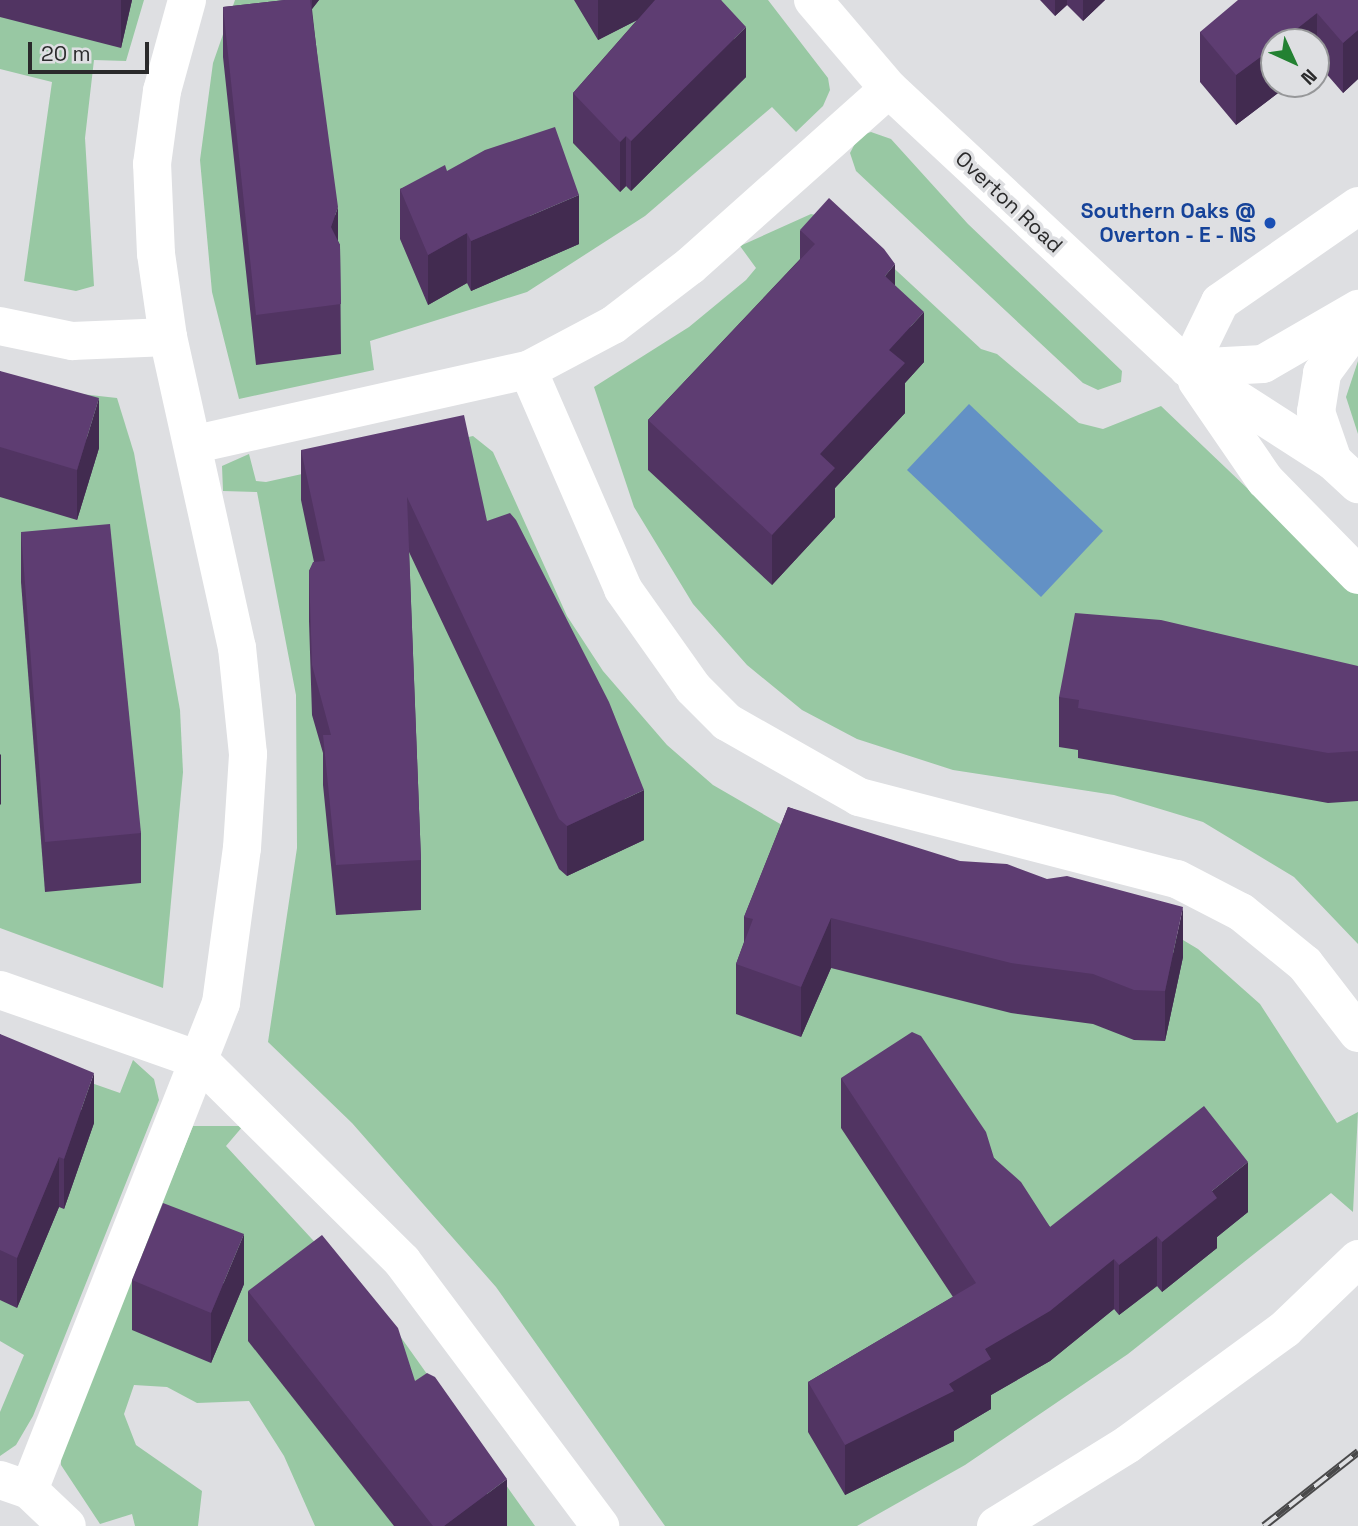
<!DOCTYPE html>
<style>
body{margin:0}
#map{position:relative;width:1358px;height:1526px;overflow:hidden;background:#dedfe2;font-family:"Space Grotesk",sans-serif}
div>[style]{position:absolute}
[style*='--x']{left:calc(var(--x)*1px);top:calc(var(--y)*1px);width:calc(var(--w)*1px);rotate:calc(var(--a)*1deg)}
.green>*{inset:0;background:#98c8a3}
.water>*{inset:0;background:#6391c5}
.minor>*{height:38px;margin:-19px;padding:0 19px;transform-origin:19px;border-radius:19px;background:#fff}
.rail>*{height:8px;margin-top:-4px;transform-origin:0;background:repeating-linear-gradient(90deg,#dedfe2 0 16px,#49494a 0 32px);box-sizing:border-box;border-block:2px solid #49494a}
.wall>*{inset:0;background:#513462}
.shaded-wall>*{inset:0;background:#422b50}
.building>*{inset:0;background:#5e3d72}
.dots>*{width:19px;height:19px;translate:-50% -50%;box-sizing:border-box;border:4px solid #dedfe2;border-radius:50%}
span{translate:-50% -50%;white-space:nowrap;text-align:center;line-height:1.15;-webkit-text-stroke:7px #dedfe2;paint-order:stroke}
.street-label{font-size:21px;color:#2a2a2b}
.transit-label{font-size:21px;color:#164399;font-weight:700}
.right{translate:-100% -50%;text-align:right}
.north{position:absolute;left:1260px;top:28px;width:70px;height:70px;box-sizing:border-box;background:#dedfe2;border:2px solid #969799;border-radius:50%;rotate:135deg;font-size:19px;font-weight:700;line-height:28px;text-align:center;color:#2a2a2b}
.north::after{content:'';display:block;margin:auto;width:24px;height:32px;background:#238132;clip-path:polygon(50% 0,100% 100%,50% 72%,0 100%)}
.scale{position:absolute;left:28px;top:42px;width:121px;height:32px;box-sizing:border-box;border:4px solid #2a2a2b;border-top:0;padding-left:9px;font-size:21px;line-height:24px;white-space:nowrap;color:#2a2a2b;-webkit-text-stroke:5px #dedfe2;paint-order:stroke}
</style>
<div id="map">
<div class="green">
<i style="clip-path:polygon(0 0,144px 0,126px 61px,94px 60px,85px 138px,94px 286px,76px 291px,24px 281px,52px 82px,0 69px)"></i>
<i style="clip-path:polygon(235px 0,768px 0,828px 78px,830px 90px,823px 106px,796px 132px,772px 107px,645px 216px,527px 292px,370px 341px,374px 370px,239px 399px,212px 292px,200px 160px,213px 63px)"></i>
<i style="clip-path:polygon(871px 132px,891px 139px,968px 224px,1122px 371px,1121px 382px,1098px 390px,1083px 383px,856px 171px,850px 153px,859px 136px)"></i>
<i style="clip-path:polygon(811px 214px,843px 221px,981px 349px,997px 354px,1079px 423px,1103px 429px,1161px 406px,1358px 594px,1358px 944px,1294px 877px,1203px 822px,1114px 795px,953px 770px,857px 739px,802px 710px,747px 665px,693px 604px,634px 507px,594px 387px,689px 327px,746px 280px,756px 268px,740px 246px)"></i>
<i style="clip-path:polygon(1358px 361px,1358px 434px,1346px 397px)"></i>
<i style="clip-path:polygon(0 385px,117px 398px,134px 453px,180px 710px,183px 772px,163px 988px,0 928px)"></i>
<i style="clip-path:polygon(473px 436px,493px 452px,567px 616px,603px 671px,667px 745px,713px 785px,782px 825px,1178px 937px,1198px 949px,1260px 1004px,1337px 1123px,1358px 1112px,1353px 1212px,1331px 1193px,1128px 1354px,965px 1465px,857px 1526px,665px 1526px,496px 1287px,352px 1123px,268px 1042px,297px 848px,296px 695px,257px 492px,223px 491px,222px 466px,249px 454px,256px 481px,266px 482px)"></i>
<i style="clip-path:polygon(0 1051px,120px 1093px,133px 1060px,154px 1079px,159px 1100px,33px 1416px,16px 1445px,0 1456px,0 1412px,24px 1355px,0 1341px)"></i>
<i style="clip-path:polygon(193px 1126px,243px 1126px,226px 1146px,395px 1329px,535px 1526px,315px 1526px,284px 1456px,249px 1401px,197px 1403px,167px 1387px,134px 1385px,124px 1414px,136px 1445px,202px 1491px,198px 1526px,135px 1526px,132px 1514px,100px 1524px,61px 1465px,61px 1452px)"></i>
</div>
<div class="water">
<i style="clip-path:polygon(969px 404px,1103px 531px,1041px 597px,907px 470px)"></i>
</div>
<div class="minor">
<i style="--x:813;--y:0;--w:117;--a:49.5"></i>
<i style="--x:889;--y:89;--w:409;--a:43"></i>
<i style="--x:1188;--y:368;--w:172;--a:32.7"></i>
<i style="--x:1333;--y:461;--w:34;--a:43"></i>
<i style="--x:0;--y:326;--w:74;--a:11.8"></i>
<i style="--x:72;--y:341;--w:96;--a:-2.4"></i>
<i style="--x:1188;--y:368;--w:73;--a:-64.1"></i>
<i style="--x:1220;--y:302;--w:168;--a:-34.8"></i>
<i style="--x:1188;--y:368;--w:75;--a:-3.1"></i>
<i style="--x:1263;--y:364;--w:110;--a:-30.1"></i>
<i style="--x:528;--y:370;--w:239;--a:66.5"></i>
<i style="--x:623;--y:589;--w:121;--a:54.7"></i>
<i style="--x:693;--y:688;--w:48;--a:45"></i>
<i style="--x:727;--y:722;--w:152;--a:29.6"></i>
<i style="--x:859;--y:797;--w:328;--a:14.5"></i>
<i style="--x:1177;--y:879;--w:72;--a:27.3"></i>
<i style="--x:1241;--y:912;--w:82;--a:39.1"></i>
<i style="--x:1305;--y:964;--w:87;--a:52.5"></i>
<i style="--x:1197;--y:381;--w:120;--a:55.5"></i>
<i style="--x:1265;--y:480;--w:133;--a:45.6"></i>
<i style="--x:196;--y:444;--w:340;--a:-12.6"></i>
<i style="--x:528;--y:370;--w:96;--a:-27.9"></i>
<i style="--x:613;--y:325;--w:97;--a:-37.5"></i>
<i style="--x:690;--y:266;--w:266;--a:-41.7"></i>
<i style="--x:1333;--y:461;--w:52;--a:-109.1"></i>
<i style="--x:1316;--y:412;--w:39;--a:-81"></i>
<i style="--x:1322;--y:373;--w:61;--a:-53.7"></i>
<i style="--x:0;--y:990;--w:211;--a:19.4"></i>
<i style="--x:199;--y:1060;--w:286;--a:44.7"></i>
<i style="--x:402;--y:1261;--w:331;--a:53.2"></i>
<i style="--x:0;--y:1480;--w:31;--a:19"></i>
<i style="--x:29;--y:1490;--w:52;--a:43.5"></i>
<i style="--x:29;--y:1490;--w:523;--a:-68.48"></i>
<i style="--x:221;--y:1003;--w:156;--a:-82.3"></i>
<i style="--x:242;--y:848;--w:94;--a:-86.3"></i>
<i style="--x:248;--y:754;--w:107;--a:-95.9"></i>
<i style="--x:237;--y:648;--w:319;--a:-102.5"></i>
<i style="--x:168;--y:337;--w:84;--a:-98.2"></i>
<i style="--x:156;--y:254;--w:90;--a:-92.5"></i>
<i style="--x:152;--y:164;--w:74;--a:-82.2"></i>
<i style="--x:162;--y:91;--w:94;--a:-74.6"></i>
<i style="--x:996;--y:1526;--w:155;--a:-31.8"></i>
<i style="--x:1128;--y:1444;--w:195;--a:-36.2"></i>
<i style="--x:1285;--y:1329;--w:101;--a:-43.8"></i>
</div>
<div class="rail">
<i style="--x:1264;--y:1526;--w:120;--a:-38.2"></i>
</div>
<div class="wall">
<i style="clip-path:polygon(0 0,132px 0,121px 48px,0 17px)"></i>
<i style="clip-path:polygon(285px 0,319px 0,312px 9px,338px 241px,340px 245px,341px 354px,256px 365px,223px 57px,223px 7px)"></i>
<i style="clip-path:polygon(574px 0,721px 0,746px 77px,631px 191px,626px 186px,620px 192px,573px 143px,573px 93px,637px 20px,598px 40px)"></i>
<i style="clip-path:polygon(1040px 0,1105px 0,1083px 21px,1067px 5px,1055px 16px)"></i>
<i style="clip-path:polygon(1358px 0,1358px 79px,1343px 93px,1317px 63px,1236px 125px,1200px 82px,1200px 32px)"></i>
<i style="clip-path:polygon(447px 171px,579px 244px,471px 291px,467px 283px,428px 305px,400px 239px,400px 189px)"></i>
<i style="clip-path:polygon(800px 230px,895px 286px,924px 362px,905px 383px,905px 413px,835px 488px,835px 517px,772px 585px,648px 470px,648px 420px,800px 259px)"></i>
<i style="clip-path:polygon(0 371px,99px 448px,77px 520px,0 497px)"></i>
<i style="clip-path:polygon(301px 450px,487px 521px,644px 840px,567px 876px,559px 869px,409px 552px,421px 860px,421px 910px,336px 915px,323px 785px,323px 753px,312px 715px,309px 621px,309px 571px,314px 562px,301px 500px)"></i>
<i style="clip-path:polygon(21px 532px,141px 833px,141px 883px,45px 892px,21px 582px)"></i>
<i style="clip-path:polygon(1358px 666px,1358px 801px,1328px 803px,1078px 758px,1078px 750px,1059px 747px,1059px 697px)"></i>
<i style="clip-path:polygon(788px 807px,1183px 957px,1165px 1041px,1134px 1040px,1093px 1024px,1011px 1013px,831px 968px,801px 1037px,736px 1014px,736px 964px,744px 942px,744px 917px)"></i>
<i style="clip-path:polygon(0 1034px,94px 1123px,64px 1209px,59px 1207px,17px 1308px,0 1300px)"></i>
<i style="clip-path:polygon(841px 1078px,994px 1158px,1050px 1227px,1248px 1212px,1217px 1237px,1217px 1248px,1162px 1292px,1157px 1286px,1119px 1315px,1114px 1309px,1050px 1361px,991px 1395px,991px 1409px,954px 1431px,954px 1441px,845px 1495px,808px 1432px,808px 1382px,953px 1297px,841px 1128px)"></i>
<i style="clip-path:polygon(132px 1280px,244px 1284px,211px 1363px,132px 1330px)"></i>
<i style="clip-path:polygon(248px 1291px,415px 1381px,507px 1526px,394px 1526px,248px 1341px)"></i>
</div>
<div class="shaded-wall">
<i style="clip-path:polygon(121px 0,132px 0,121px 48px)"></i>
<i style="clip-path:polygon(312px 0,319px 0,312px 9px)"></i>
<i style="clip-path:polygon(598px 0,669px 0,669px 4px,598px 40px)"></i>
<i style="clip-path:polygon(1055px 0,1067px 0,1067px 5px,1055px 16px)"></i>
<i style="clip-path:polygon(1083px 0,1105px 0,1083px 21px)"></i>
<i style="clip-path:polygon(1317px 13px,1317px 63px,1316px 64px,1316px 42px,1280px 42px)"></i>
<i style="clip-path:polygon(746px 27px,746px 77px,631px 191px,631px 141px)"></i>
<i style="clip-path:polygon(1358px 30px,1358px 79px,1343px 93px,1343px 43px)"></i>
<i style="clip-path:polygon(1274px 47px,1274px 84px,1290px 84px,1236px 125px,1236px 75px)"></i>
<i style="clip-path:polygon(626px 136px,626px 186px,620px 192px,620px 142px)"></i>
<i style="clip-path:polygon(579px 195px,579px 244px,471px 291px,471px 241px)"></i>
<i style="clip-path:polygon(338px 207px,338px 257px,331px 227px)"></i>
<i style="clip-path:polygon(467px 233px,467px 283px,428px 305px,428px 255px)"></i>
<i style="clip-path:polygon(895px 264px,895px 314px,885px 276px)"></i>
<i style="clip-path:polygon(924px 312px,924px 362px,905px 383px,905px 413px,835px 488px,835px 517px,772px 585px,772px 535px,820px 454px,889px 350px)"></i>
<i style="clip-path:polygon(99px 398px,99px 448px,77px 520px,77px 470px)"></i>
<i style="clip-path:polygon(1px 754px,1px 804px,0 805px,0 755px)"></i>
<i style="clip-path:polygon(644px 790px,644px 840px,567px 876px,567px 826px)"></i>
<i style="clip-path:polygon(1183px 907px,1183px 957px,1165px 1041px,1165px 991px)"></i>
<i style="clip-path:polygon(831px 918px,831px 968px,801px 1037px,801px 987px)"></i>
<i style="clip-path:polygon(94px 1073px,94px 1123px,64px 1209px,64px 1159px)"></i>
<i style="clip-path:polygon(59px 1157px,59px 1207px,17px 1308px,17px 1258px)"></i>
<i style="clip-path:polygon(1248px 1162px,1248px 1212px,1217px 1237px,1217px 1248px,1162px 1292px,1162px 1242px,1212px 1191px)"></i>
<i style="clip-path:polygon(244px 1234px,244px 1284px,211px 1363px,211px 1313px)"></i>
<i style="clip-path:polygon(1157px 1236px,1157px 1286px,1119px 1315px,1119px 1265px)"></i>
<i style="clip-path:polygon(1114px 1259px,1114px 1309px,1050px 1361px,991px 1395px,991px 1409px,954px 1431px,954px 1441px,845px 1495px,845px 1445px,949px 1384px,985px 1349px)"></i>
<i style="clip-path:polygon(507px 1479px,507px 1526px,444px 1526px)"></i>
</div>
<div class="building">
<i style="clip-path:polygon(285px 0,310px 0,338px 207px,331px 227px,340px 245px,341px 304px,256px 315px,223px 7px)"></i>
<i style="clip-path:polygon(655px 0,721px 0,746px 27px,631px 141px,626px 136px,620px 142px,573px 93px)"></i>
<i style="clip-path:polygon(1238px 0,1358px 0,1358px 30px,1343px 43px,1317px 13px,1280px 42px,1274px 42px,1274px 47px,1236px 75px,1200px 32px)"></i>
<i style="clip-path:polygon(555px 127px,579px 195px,471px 241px,467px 233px,428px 255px,400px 189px,445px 165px,447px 171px,485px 150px)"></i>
<i style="clip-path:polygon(829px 198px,884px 249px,895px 264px,885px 276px,924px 312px,889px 350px,905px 363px,820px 454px,835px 468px,772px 535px,648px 420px,815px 244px,800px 230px)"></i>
<i style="clip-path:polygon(0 371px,99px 398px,77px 470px,0 447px)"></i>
<i style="clip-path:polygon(464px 415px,487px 521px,510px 513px,516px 520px,609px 702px,644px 790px,567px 826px,559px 819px,407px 497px,421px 860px,336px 865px,323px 735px,331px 735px,312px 665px,309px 571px,313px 562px,325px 561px,301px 450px)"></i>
<i style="clip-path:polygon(110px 524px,141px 833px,45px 842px,21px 532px)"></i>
<i style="clip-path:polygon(1075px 613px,1161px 620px,1358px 666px,1358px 751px,1328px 753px,1078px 708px,1079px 700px,1059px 697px)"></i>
<i style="clip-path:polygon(788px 807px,960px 861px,1007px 864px,1047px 879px,1067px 876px,1183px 907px,1165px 991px,1134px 990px,1093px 974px,1011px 963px,831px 918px,801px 987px,736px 964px,753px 919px,744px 917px)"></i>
<i style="clip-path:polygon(912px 1032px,921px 1036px,986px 1132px,994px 1158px,1021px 1182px,1050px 1227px,1204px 1106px,1248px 1162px,1212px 1191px,1217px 1198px,1162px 1242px,1157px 1236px,1119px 1265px,1114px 1259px,1050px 1311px,985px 1349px,991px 1359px,949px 1384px,954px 1391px,845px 1445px,808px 1382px,976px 1283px,841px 1078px)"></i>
<i style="clip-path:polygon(0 1034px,94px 1073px,64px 1159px,59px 1157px,17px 1258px,0 1250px)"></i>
<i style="clip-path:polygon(163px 1203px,244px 1234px,211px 1313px,132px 1280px)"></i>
<i style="clip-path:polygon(322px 1235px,398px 1328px,415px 1381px,427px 1373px,435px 1377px,507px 1479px,444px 1526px,433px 1526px,248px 1291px)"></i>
</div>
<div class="dots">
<i style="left:1270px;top:223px;background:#1a4fb4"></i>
</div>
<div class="street-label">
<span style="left:1009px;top:202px;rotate:43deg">Overton Road</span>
</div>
<div class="transit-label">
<span class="right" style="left:1256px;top:223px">Southern Oaks @<br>Overton - E - NS</span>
</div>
<div class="north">N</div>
<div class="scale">20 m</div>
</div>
